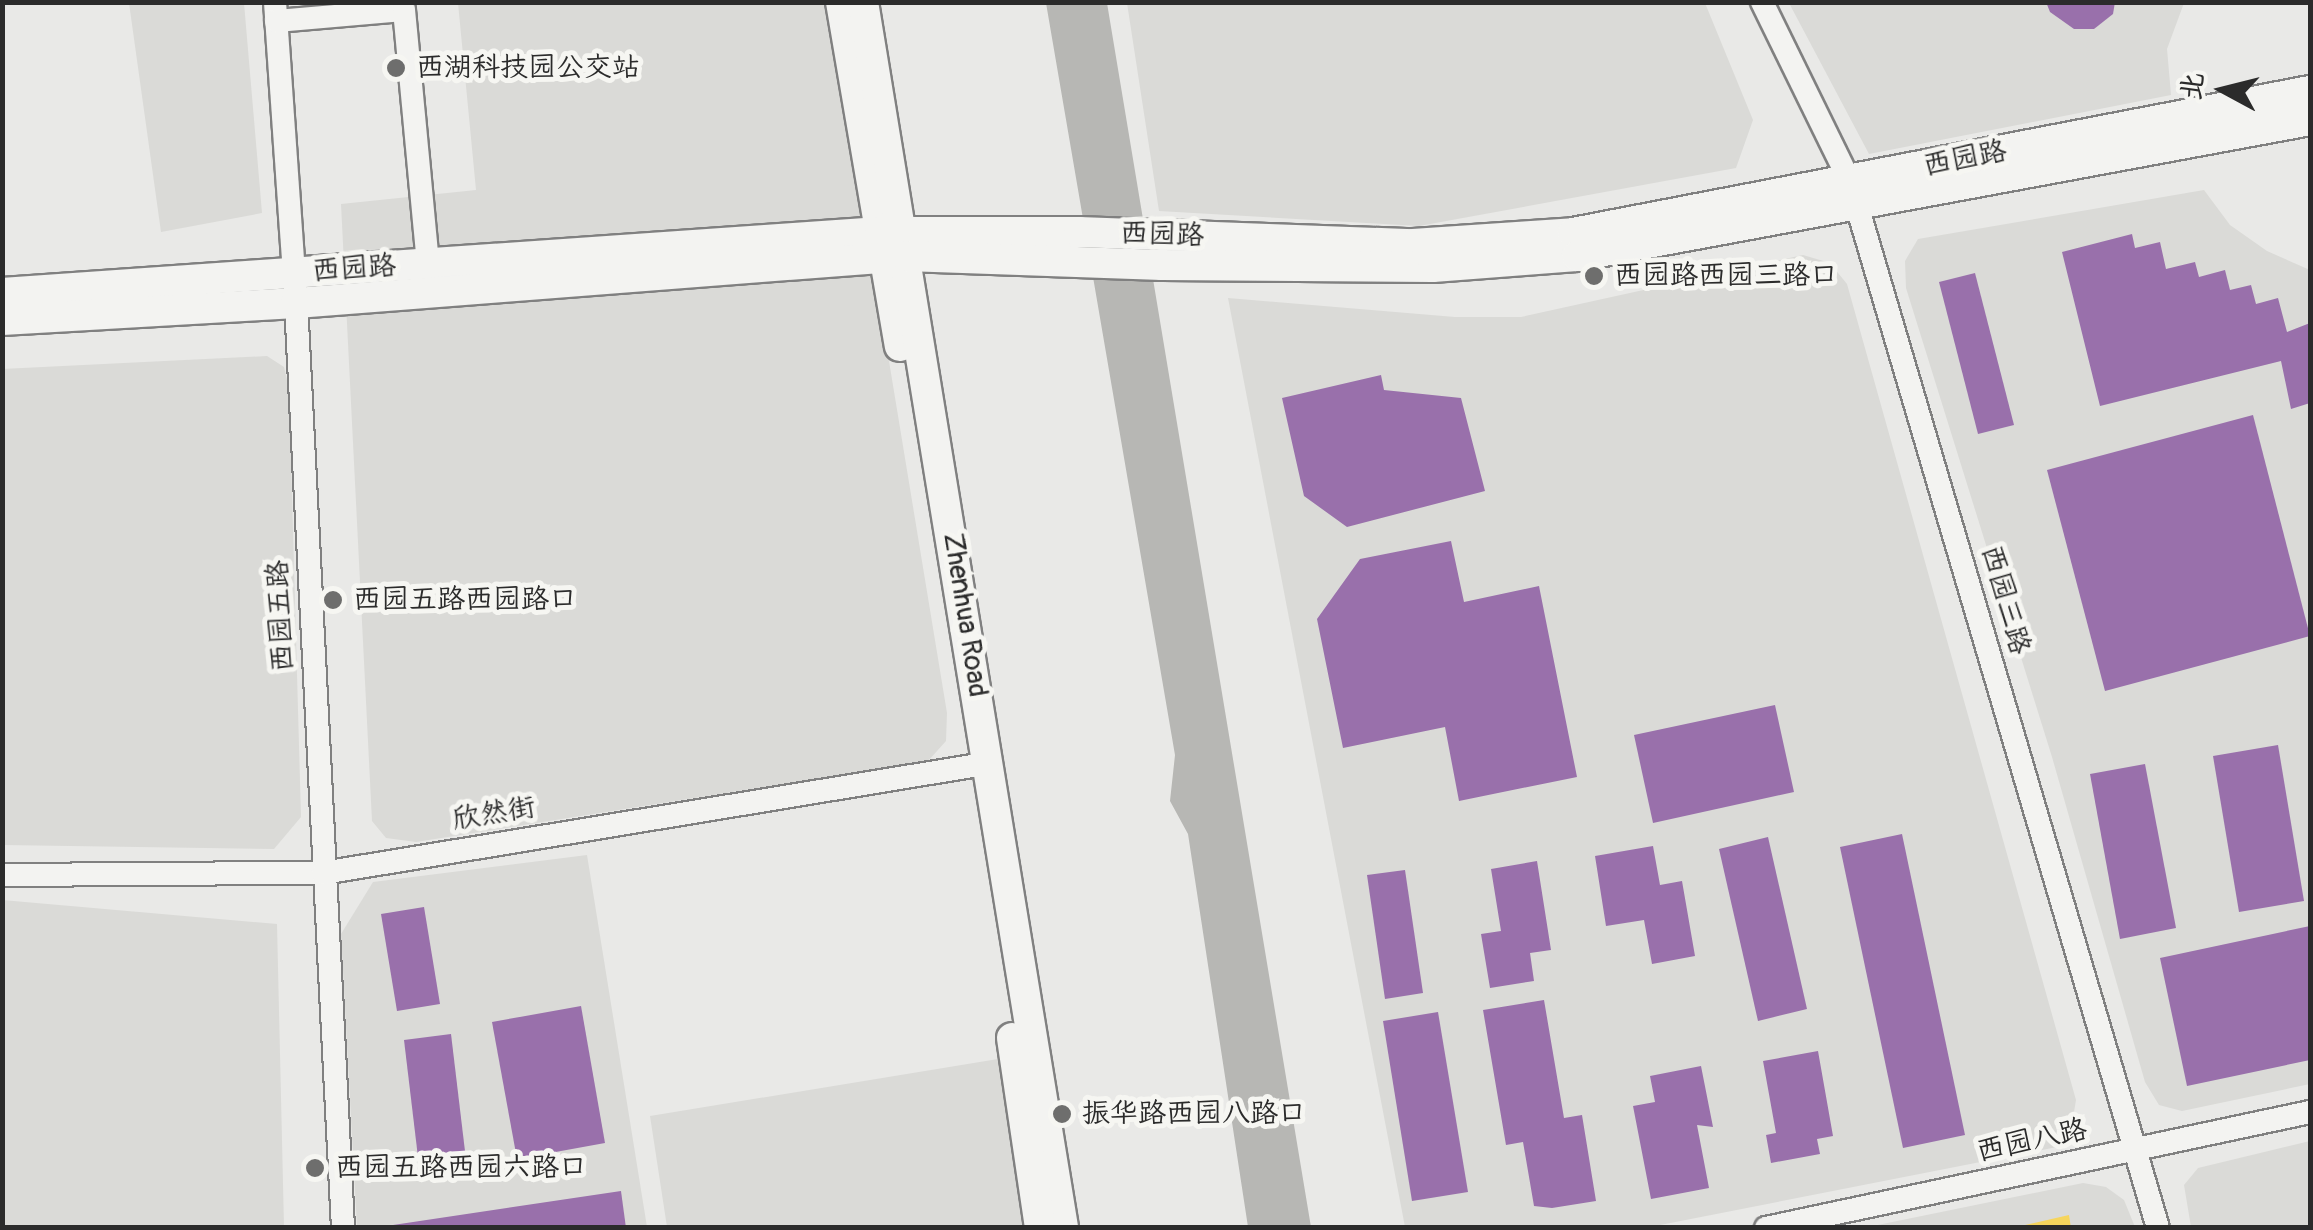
<!DOCTYPE html>
<meta charset="utf-8">
<style>
body{margin:0}
#map{position:relative;width:2313px;height:1230px;overflow:hidden;background:#e9e9e7;font-family:Pangolin,"LXGW WenKai TC",sans-serif}
div>[style]{position:absolute}
[style*='--x']{left:calc(var(--x)*1px);top:calc(var(--y)*1px);width:calc(var(--w)*1px);rotate:calc(var(--a)*1deg)}
.built>*{inset:0;background:#dadad7}
.water>*{inset:0;background:#b7b7b4}
.homes>*{inset:0;background:#f6d55c}
.offices>*{inset:0;background:#9970ab}
.roads{filter:drop-shadow(2px 0 #808080) drop-shadow(-2px 0 #808080) drop-shadow(0 2px #808080) drop-shadow(0 -2px #808080)}
.minor>*{height:22px;margin:-11px;padding:0 11px;transform-origin:11px;border-radius:11px;background:#f3f3f1}
.major>*{height:30px;margin:-15px;padding:0 15px;transform-origin:15px;border-radius:15px;background:#f3f3f1}
.dots>*{width:28px;height:28px;translate:-50% -50%;box-sizing:border-box;border:5px solid #f6f6f2;border-radius:50%}
span{translate:-50% -50%;white-space:nowrap;text-align:center;line-height:1.15;-webkit-text-stroke:10px #f6f6f2;paint-order:stroke}
.poi-label{font-size:28px;color:#2b2b2b}
.left{translate:0 -50%;text-align:left}
.street-label{font-size:28px;color:#2b2b2b}
.frame{position:absolute;inset:0;border:5px solid #2b2b2b;pointer-events:none}
.north{position:absolute;left:2173px;top:40px;width:100px;height:100px;-webkit-text-stroke:8px #f6f6f2;paint-order:stroke;rotate:277deg;font-size:28px;font-weight:700;line-height:40px;text-align:center;color:#2b2b2b}
.north::after{content:'';display:block;margin:auto;width:35px;height:45px;background:#2b2b2b;clip-path:polygon(50% 0,100% 100%,50% 72%,0 100%)}
</style>
<div id="map">
<div class="built">
<i style="clip-path:polygon(129px 3px,244px 3px,262px 213px,161px 232px)"></i>
<i style="clip-path:polygon(458px 3px,830px 3px,947px 713px,946px 741px,928px 761px,416px 842px,386px 838px,372px 821px,341px 204px,476px 190px)"></i>
<i style="clip-path:polygon(1127px 3px,1705px 3px,1753px 120px,1736px 168px,1419px 226px,1159px 211px)"></i>
<i style="clip-path:polygon(1789px 3px,2184px 3px,2167px 49px,2171px 95px,1869px 154px)"></i>
<i style="clip-path:polygon(2204px 190px,2230px 225px,2267px 251px,2310px 270px,2310px 1084px,2182px 1111px,2159px 1105px,2145px 1082px,2052px 757px,1906px 288px,1905px 261px,1918px 239px)"></i>
<i style="clip-path:polygon(1803px 255px,1830px 263px,1847px 284px,2076px 1100px,2071px 1130px,2057px 1147px,1650px 1227px,1405px 1227px,1228px 298px,1455px 317px,1521px 317px)"></i>
<i style="clip-path:polygon(267px 356px,284px 367px,289px 388px,301px 817px,274px 849px,3px 845px,2px 369px)"></i>
<i style="clip-path:polygon(587px 855px,647px 1227px,357px 1227px,341px 934px,373px 882px)"></i>
<i style="clip-path:polygon(2px 900px,277px 924px,284px 1227px,3px 1227px)"></i>
<i style="clip-path:polygon(998px 1059px,1023px 1227px,667px 1227px,650px 1116px)"></i>
<i style="clip-path:polygon(2310px 1141px,2310px 1227px,2191px 1227px,2184px 1185px,2198px 1168px)"></i>
<i style="clip-path:polygon(2083px 1183px,2106px 1187px,2124px 1200px,2135px 1227px,1863px 1228px)"></i>
</div>
<div class="water">
<i style="clip-path:polygon(1046px 3px,1107px 3px,1311px 1227px,1248px 1227px,1188px 834px,1170px 801px,1175px 755px)"></i>
</div>
<div class="homes">
<i style="clip-path:polygon(2069px 1215px,2071px 1228px,2022px 1228px,2021px 1226px)"></i>
</div>
<div class="offices">
<i style="clip-path:polygon(2046px 2px,2115px 2px,2113px 14px,2094px 29px,2074px 29px,2050px 12px)"></i>
<i style="clip-path:polygon(2132px 234px,2135px 248px,2160px 242px,2166px 269px,2195px 262px,2199px 277px,2225px 270px,2230px 290px,2251px 285px,2256px 304px,2278px 298px,2287px 332px,2310px 323px,2310px 403px,2291px 409px,2281px 361px,2100px 406px,2062px 252px)"></i>
<i style="clip-path:polygon(1975px 273px,2014px 425px,1978px 434px,1939px 282px)"></i>
<i style="clip-path:polygon(1381px 375px,1384px 390px,1461px 398px,1485px 491px,1347px 527px,1304px 496px,1282px 398px)"></i>
<i style="clip-path:polygon(2253px 415px,2310px 636px,2105px 691px,2047px 470px)"></i>
<i style="clip-path:polygon(1451px 541px,1464px 602px,1539px 586px,1577px 777px,1459px 801px,1445px 727px,1343px 748px,1317px 619px,1360px 559px)"></i>
<i style="clip-path:polygon(1775px 705px,1794px 792px,1653px 823px,1634px 735px)"></i>
<i style="clip-path:polygon(2278px 745px,2304px 901px,2239px 912px,2213px 756px)"></i>
<i style="clip-path:polygon(2145px 764px,2176px 928px,2120px 939px,2090px 774px)"></i>
<i style="clip-path:polygon(1902px 834px,1965px 1135px,1903px 1148px,1840px 847px)"></i>
<i style="clip-path:polygon(1768px 837px,1807px 1009px,1758px 1021px,1719px 849px)"></i>
<i style="clip-path:polygon(1653px 846px,1660px 885px,1682px 881px,1695px 956px,1652px 964px,1644px 920px,1606px 926px,1595px 856px)"></i>
<i style="clip-path:polygon(1537px 861px,1551px 950px,1530px 953px,1534px 981px,1490px 988px,1481px 934px,1501px 931px,1491px 869px)"></i>
<i style="clip-path:polygon(1405px 870px,1423px 993px,1385px 999px,1367px 875px)"></i>
<i style="clip-path:polygon(424px 907px,440px 1004px,397px 1011px,381px 914px)"></i>
<i style="clip-path:polygon(2310px 926px,2310px 1060px,2187px 1086px,2160px 958px)"></i>
<i style="clip-path:polygon(1544px 1000px,1564px 1118px,1582px 1115px,1596px 1201px,1552px 1208px,1534px 1206px,1523px 1142px,1506px 1145px,1483px 1010px)"></i>
<i style="clip-path:polygon(581px 1006px,605px 1143px,517px 1159px,492px 1022px)"></i>
<i style="clip-path:polygon(1438px 1012px,1468px 1192px,1412px 1201px,1383px 1021px)"></i>
<i style="clip-path:polygon(451px 1034px,467px 1168px,420px 1174px,404px 1040px)"></i>
<i style="clip-path:polygon(1818px 1051px,1833px 1136px,1817px 1139px,1820px 1154px,1771px 1163px,1766px 1135px,1776px 1133px,1763px 1061px)"></i>
<i style="clip-path:polygon(1701px 1066px,1713px 1127px,1697px 1125px,1709px 1188px,1651px 1199px,1633px 1106px,1655px 1102px,1650px 1076px)"></i>
<i style="clip-path:polygon(621px 1191px,626px 1228px,394px 1228px,393px 1225px)"></i>
</div>
<div class="roads">
<div class="minor">
<i style="--x:275;--y:2;--w:302;--a:86"></i>
<i style="--x:296;--y:303;--w:926;--a:87.09"></i>
<i style="--x:1762;--y:2;--w:200;--a:63.9"></i>
<i style="--x:1850;--y:182;--w:1090;--a:73.59"></i>
<i style="--x:276;--y:21;--w:128;--a:-4.9"></i>
<i style="--x:404;--y:10;--w:255;--a:84.6"></i>
<i style="--x:2;--y:875;--w:321;--a:-0.4"></i>
<i style="--x:323;--y:873;--w:676;--a:-9.36"></i>
<i style="--x:1766;--y:1228;--w:556;--a:-12.04"></i>
</div>
<div class="major">
<i style="--x:841;--y:2;--w:349;--a:80.3"></i>
<i style="--x:863;--y:2;--w:1242;--a:80.73"></i>
<i style="--x:2;--y:293;--w:880;--a:-3.97"></i>
<i style="--x:880;--y:232;--w:199;--a:0"></i>
<i style="--x:1079;--y:232;--w:334;--a:2.1"></i>
<i style="--x:1413;--y:244;--w:160;--a:-3.9"></i>
<i style="--x:1573;--y:233;--w:751;--a:-10.91"></i>
<i style="--x:2;--y:320;--w:294;--a:-3.3"></i>
<i style="--x:296;--y:303;--w:612;--a:-4.41"></i>
<i style="--x:906;--y:256;--w:256;--a:2"></i>
<i style="--x:1162;--y:265;--w:271;--a:0.4"></i>
<i style="--x:1433;--y:267;--w:144;--a:-4.4"></i>
<i style="--x:1577;--y:256;--w:746;--a:-10.51"></i>
<i style="--x:1012;--y:1038;--w:192;--a:81.6"></i>
</div>
</div>
<div class="dots">
<i style="left:396px;top:68px;background:#6e6e6d"></i>
<i style="left:1594px;top:276px;background:#6e6e6d"></i>
<i style="left:333px;top:600px;background:#6e6e6d"></i>
<i style="left:1062px;top:1114px;background:#6e6e6d"></i>
<i style="left:315px;top:1168px;background:#6e6e6d"></i>
</div>
<div class="poi-label">
<span class="left" style="left:416px;top:68px">西湖科技园公交站</span>
<span class="left" style="left:1614px;top:276px">西园路西园三路口</span>
<span class="left" style="left:353px;top:600px">西园五路西园路口</span>
<span class="left" style="left:1082px;top:1114px">振华路西园八路口</span>
<span class="left" style="left:335px;top:1168px">西园五路西园六路口</span>
</div>
<div class="street-label">
<span style="left:1965px;top:159px;rotate:-11deg">西园路</span>
<span style="left:1162px;top:235px;rotate:2deg">西园路</span>
<span style="left:354px;top:269px;rotate:-4deg">西园路</span>
<span style="left:2005px;top:600px;rotate:74deg">西园三路</span>
<span style="left:965px;top:615px;rotate:81deg">Zhenhua Road</span>
<span style="left:281px;top:616px;rotate:-93deg">西园五路</span>
<span style="left:494px;top:814px;rotate:-9deg">欣然街</span>
<span style="left:2032px;top:1141px;rotate:-12deg">西园八路</span>
</div>
<div class="frame"></div>
<div class="north">北</div>
</div>
